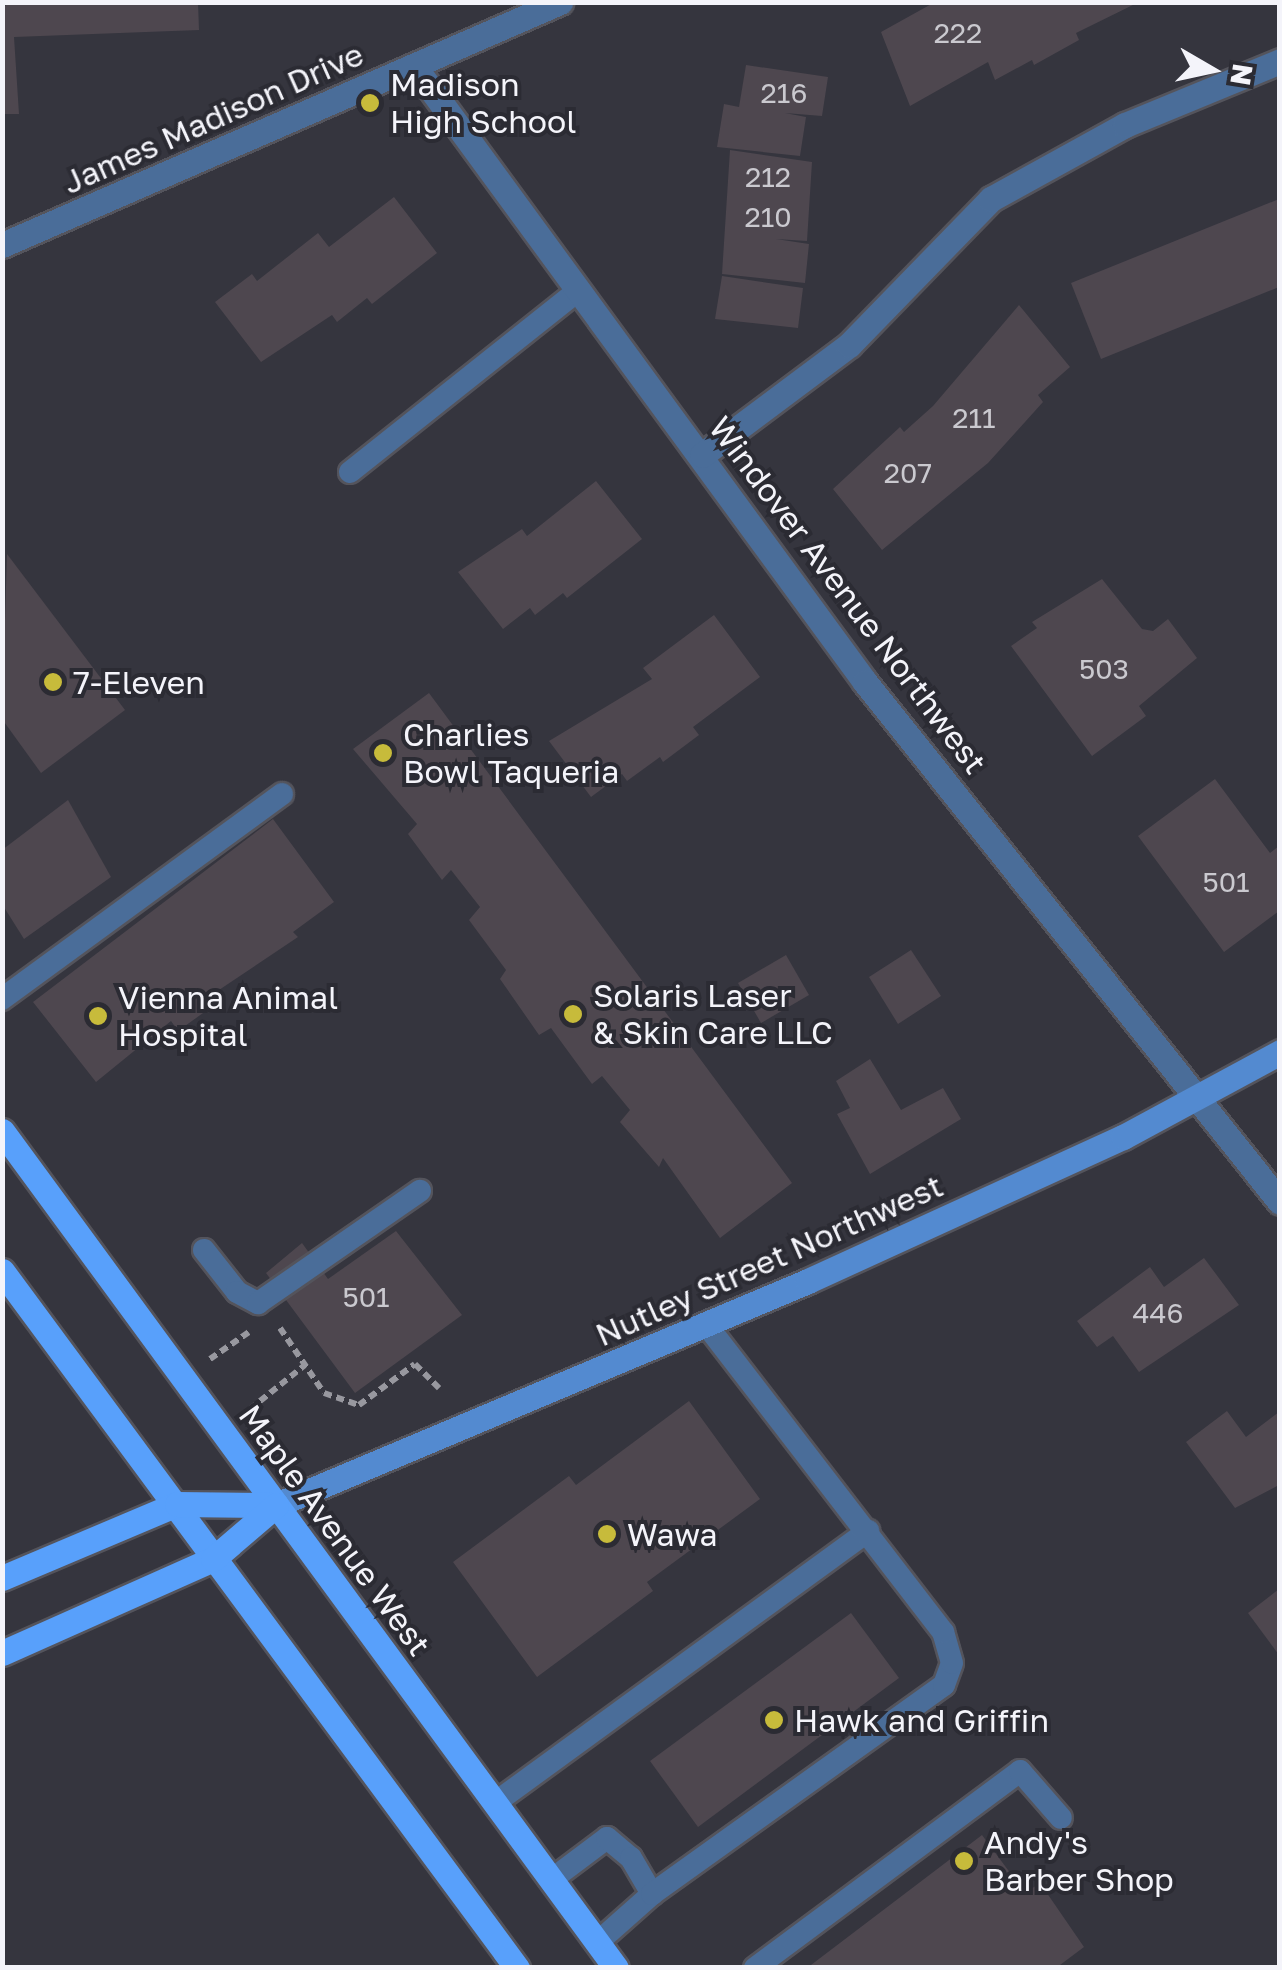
<!DOCTYPE html>
<style>
body{margin:0}
#map{position:relative;width:1282px;height:1970px;overflow:hidden;background:#35353e;font-family:"Golos Text",sans-serif}
div>[style]{position:absolute}
[style*='--x']{left:calc(var(--x)*1px);top:calc(var(--y)*1px);width:calc(var(--w)*1px);rotate:calc(var(--a)*1deg)}
.building>*{inset:0;background:#4e474f}
.path>*{height:6px;margin-top:-3px;transform-origin:0;background:repeating-linear-gradient(90deg,#98989f 0 8px,transparent 0 13px)}
.roads{filter:drop-shadow(2px 0 #54545c) drop-shadow(-2px 0 #54545c) drop-shadow(0 2px #54545c) drop-shadow(0 -2px #54545c)}
.lane>*{height:22px;margin:-11px;padding:0 11px;transform-origin:11px;border-radius:11px;background:#4a6d99}
.street>*{height:25px;margin:-12.5px;padding:0 12.5px;transform-origin:12.5px;border-radius:12.5px;background:#4a6d99}
.secondary>*{height:25px;margin:-12.5px;padding:0 12.5px;transform-origin:12.5px;border-radius:12.5px;background:#538ad0}
.primary>*{height:25px;margin:-12.5px;padding:0 12.5px;transform-origin:12.5px;border-radius:12.5px;background:#58a0fb}
.dots>*{width:28px;height:28px;translate:-50% -50%;box-sizing:border-box;border:5px solid #2b2b33;border-radius:50%}
span{translate:-50% -50%;white-space:nowrap;text-align:center;line-height:1.15;-webkit-text-stroke:8px #2b2b33;paint-order:stroke}
.number-label{font-size:28px;color:#cac9cf}
.number-label span{-webkit-text-stroke-width:0}
.poi-label{font-size:32px;color:#f4f4fa}
.left{translate:0 -50%;text-align:left}
.street-label{font-size:32px;color:#f4f4fa}
.frame{position:absolute;inset:0;border:5px solid #f4f4fa;pointer-events:none}
.north{position:absolute;left:1162px;top:20px;width:100px;height:100px;-webkit-text-stroke:8px #2b2b33;paint-order:stroke;rotate:99deg;font-size:28px;font-weight:700;line-height:40px;text-align:center;color:#f4f4fa}
.north::after{content:'';display:block;margin:auto;width:35px;height:45px;background:#f4f4fa;clip-path:polygon(50% 0,100% 100%,50% 72%,0 100%)}
</style>
<div id="map">
<div class="building">
<i style="clip-path:polygon(13px 2px,198px 2px,199px 30px,14px 37px,19px 114px,2px 114px,2px 7px)"></i>
<i style="clip-path:polygon(935px 2px,971px 4px,1139px 2px,1076px 33px,1079px 40px,1034px 65px,1032px 60px,995px 80px,988px 62px,910px 106px,881px 32px)"></i>
<i style="clip-path:polygon(746px 65px,828px 77px,822px 116px,785px 113px,806px 117px,800px 156px,717px 147px,724px 104px,739px 107px)"></i>
<i style="clip-path:polygon(730px 150px,812px 162px,807px 241px,776px 239px,809px 244px,805px 283px,722px 274px)"></i>
<i style="clip-path:polygon(394px 197px,437px 253px,372px 304px,367px 298px,337px 322px,332px 315px,261px 362px,215px 302px,252px 274px,257px 281px,318px 233px,329px 247px)"></i>
<i style="clip-path:polygon(1279px 199px,1279px 287px,1101px 359px,1071px 283px)"></i>
<i style="clip-path:polygon(722px 276px,803px 288px,798px 328px,715px 319px)"></i>
<i style="clip-path:polygon(1019px 305px,1070px 367px,1038px 395px,1043px 402px,988px 463px,882px 550px,833px 489px,900px 427px,904px 432px,933px 406px)"></i>
<i style="clip-path:polygon(596px 481px,642px 539px,567px 598px,563px 593px,535px 615px,530px 608px,503px 629px,458px 572px,522px 529px,527px 536px)"></i>
<i style="clip-path:polygon(7px 554px,125px 710px,41px 773px,2px 719px)"></i>
<i style="clip-path:polygon(1102px 579px,1142px 629px,1153px 631px,1168px 619px,1197px 658px,1139px 706px,1146px 716px,1092px 756px,1011px 646px,1037px 628px,1032px 622px)"></i>
<i style="clip-path:polygon(714px 615px,760px 677px,693px 727px,699px 735px,663px 762px,660px 757px,627px 781px,622px 774px,591px 797px,549px 741px,652px 679px,643px 668px)"></i>
<i style="clip-path:polygon(429px 693px,792px 1183px,720px 1238px,663px 1158px,659px 1167px,620px 1122px,630px 1110px,602px 1076px,592px 1084px,551px 1028px,539px 1035px,500px 979px,506px 970px,469px 920px,480px 907px,451px 870px,442px 880px,408px 834px,417px 824px,353px 749px)"></i>
<i style="clip-path:polygon(1215px 779px,1270px 853px,1279px 846px,1279px 911px,1224px 952px,1138px 836px)"></i>
<i style="clip-path:polygon(68px 800px,111px 877px,24px 939px,2px 904px,2px 850px)"></i>
<i style="clip-path:polygon(273px 819px,334px 902px,293px 932px,298px 937px,213px 994px,217px 1003px,178px 1031px,171px 1021px,96px 1082px,33px 1002px)"></i>
<i style="clip-path:polygon(911px 950px,941px 996px,898px 1024px,869px 977px)"></i>
<i style="clip-path:polygon(786px 955px,809px 995px,761px 1023px,738px 983px)"></i>
<i style="clip-path:polygon(870px 1059px,901px 1110px,943px 1088px,961px 1119px,870px 1174px,837px 1114px,850px 1108px,836px 1081px)"></i>
<i style="clip-path:polygon(396px 1231px,462px 1315px,355px 1393px,266px 1273px,302px 1243px,328px 1279px)"></i>
<i style="clip-path:polygon(1204px 1258px,1239px 1305px,1139px 1372px,1113px 1336px,1097px 1347px,1077px 1321px,1150px 1267px,1164px 1287px)"></i>
<i style="clip-path:polygon(689px 1401px,760px 1499px,647px 1582px,653px 1591px,537px 1677px,453px 1562px,569px 1476px,576px 1485px)"></i>
<i style="clip-path:polygon(1227px 1411px,1246px 1437px,1279px 1412px,1279px 1485px,1235px 1508px,1186px 1442px)"></i>
<i style="clip-path:polygon(1279px 1589px,1279px 1655px,1248px 1613px)"></i>
<i style="clip-path:polygon(851px 1613px,899px 1678px,698px 1827px,650px 1761px)"></i>
<i style="clip-path:polygon(982px 1835px,1025px 1893px,1040px 1883px,1084px 1947px,1056px 1968px,807px 1968px)"></i>
</div>
<div class="path">
<i style="--x:280;--y:1328;--w:78;--a:55.9"></i>
<i style="--x:324;--y:1393;--w:37;--a:19"></i>
<i style="--x:359;--y:1405;--w:69;--a:-36.2"></i>
<i style="--x:415;--y:1364;--w:34;--a:45"></i>
<i style="--x:210;--y:1359;--w:47;--a:-34.7"></i>
<i style="--x:250;--y:1409;--w:70;--a:-38.7"></i>
</div>
<div class="roads">
<div class="lane">
<i style="--x:350;--y:472;--w:289;--a:-38.5"></i>
<i style="--x:2;--y:999;--w:347;--a:-36.2"></i>
<i style="--x:204;--y:1250;--w:53;--a:51.8"></i>
<i style="--x:237;--y:1292;--w:24;--a:28"></i>
<i style="--x:258;--y:1303;--w:197;--a:-34.7"></i>
<i style="--x:495;--y:1803;--w:462;--a:-36.1"></i>
<i style="--x:551;--y:1880;--w:70;--a:-36.9"></i>
<i style="--x:607;--y:1838;--w:31;--a:40"></i>
<i style="--x:631;--y:1858;--w:42;--a:59.7"></i>
<i style="--x:598;--y:1942;--w:72;--a:-41.6"></i>
<i style="--x:652;--y:1894;--w:359;--a:-35.6"></i>
<i style="--x:944;--y:1685;--w:23;--a:-70"></i>
<i style="--x:952;--y:1663;--w:32;--a:-106"></i>
<i style="--x:943;--y:1632;--w:387;--a:-127.6"></i>
<i style="--x:755;--y:1968;--w:330;--a:-36.6"></i>
<i style="--x:1020;--y:1771;--w:62;--a:48.9"></i>
</div>
<div class="street">
<i style="--x:414;--y:66;--w:763;--a:53.79"></i>
<i style="--x:865;--y:682;--w:665;--a:51.41"></i>
<i style="--x:2;--y:245;--w:609;--a:-23.53"></i>
<i style="--x:702;--y:455;--w:184;--a:-36.8"></i>
<i style="--x:849;--y:345;--w:204;--a:-45.8"></i>
<i style="--x:991;--y:199;--w:153;--a:-28.9"></i>
<i style="--x:1125;--y:125;--w:168;--a:-22.4"></i>
</div>
<div class="secondary">
<i style="--x:276;--y:1505;--w:577;--a:-22.83"></i>
<i style="--x:808;--y:1281;--w:346;--a:-24.6"></i>
<i style="--x:1123;--y:1137;--w:179;--a:-28.4"></i>
</div>
<div class="primary">
<i style="--x:2;--y:1131;--w:1038;--a:53.74"></i>
<i style="--x:2;--y:1271;--w:867;--a:53.54"></i>
<i style="--x:2;--y:1578;--w:190;--a:-22.9"></i>
<i style="--x:177;--y:1504;--w:99;--a:0.6"></i>
<i style="--x:2;--y:1653;--w:231;--a:-24"></i>
<i style="--x:213;--y:1559;--w:83;--a:-40.6"></i>
</div>
</div>
<div class="dots">
<i style="left:370px;top:103px;background:#c7bb3b"></i>
<i style="left:53px;top:682px;background:#c7bb3b"></i>
<i style="left:383px;top:753px;background:#c7bb3b"></i>
<i style="left:573px;top:1014px;background:#c7bb3b"></i>
<i style="left:98px;top:1016px;background:#c7bb3b"></i>
<i style="left:607px;top:1534px;background:#c7bb3b"></i>
<i style="left:774px;top:1720px;background:#c7bb3b"></i>
<i style="left:964px;top:1861px;background:#c7bb3b"></i>
</div>
<div class="number-label">
<span style="left:958px;top:33px">222</span>
<span style="left:784px;top:93px">216</span>
<span style="left:768px;top:177px">212</span>
<span style="left:768px;top:217px">210</span>
<span style="left:974px;top:418px">211</span>
<span style="left:908px;top:473px">207</span>
<span style="left:1104px;top:669px">503</span>
<span style="left:1226px;top:882px">501</span>
<span style="left:366px;top:1297px">501</span>
<span style="left:1158px;top:1313px">446</span>
</div>
<div class="poi-label">
<span class="left" style="left:390px;top:103px">Madison<br>High School</span>
<span class="left" style="left:73px;top:682px">7-Eleven</span>
<span class="left" style="left:403px;top:753px">Charlies<br>Bowl Taqueria</span>
<span class="left" style="left:593px;top:1014px">Solaris Laser<br>&amp; Skin Care LLC</span>
<span class="left" style="left:118px;top:1016px">Vienna Animal<br>Hospital</span>
<span class="left" style="left:627px;top:1534px">Wawa</span>
<span class="left" style="left:794px;top:1720px">Hawk and Griffin</span>
<span class="left" style="left:984px;top:1861px">Andy's<br>Barber Shop</span>
</div>
<div class="street-label">
<span style="left:213px;top:118px;rotate:-24deg">James Madison Drive</span>
<span style="left:848px;top:595px;rotate:53deg">Windover Avenue Northwest</span>
<span style="left:769px;top:1260px;rotate:-24deg">Nutley Street Northwest</span>
<span style="left:335px;top:1530px;rotate:54deg">Maple Avenue West</span>
</div>
<div class="frame"></div>
<div class="north">N</div>
</div>
